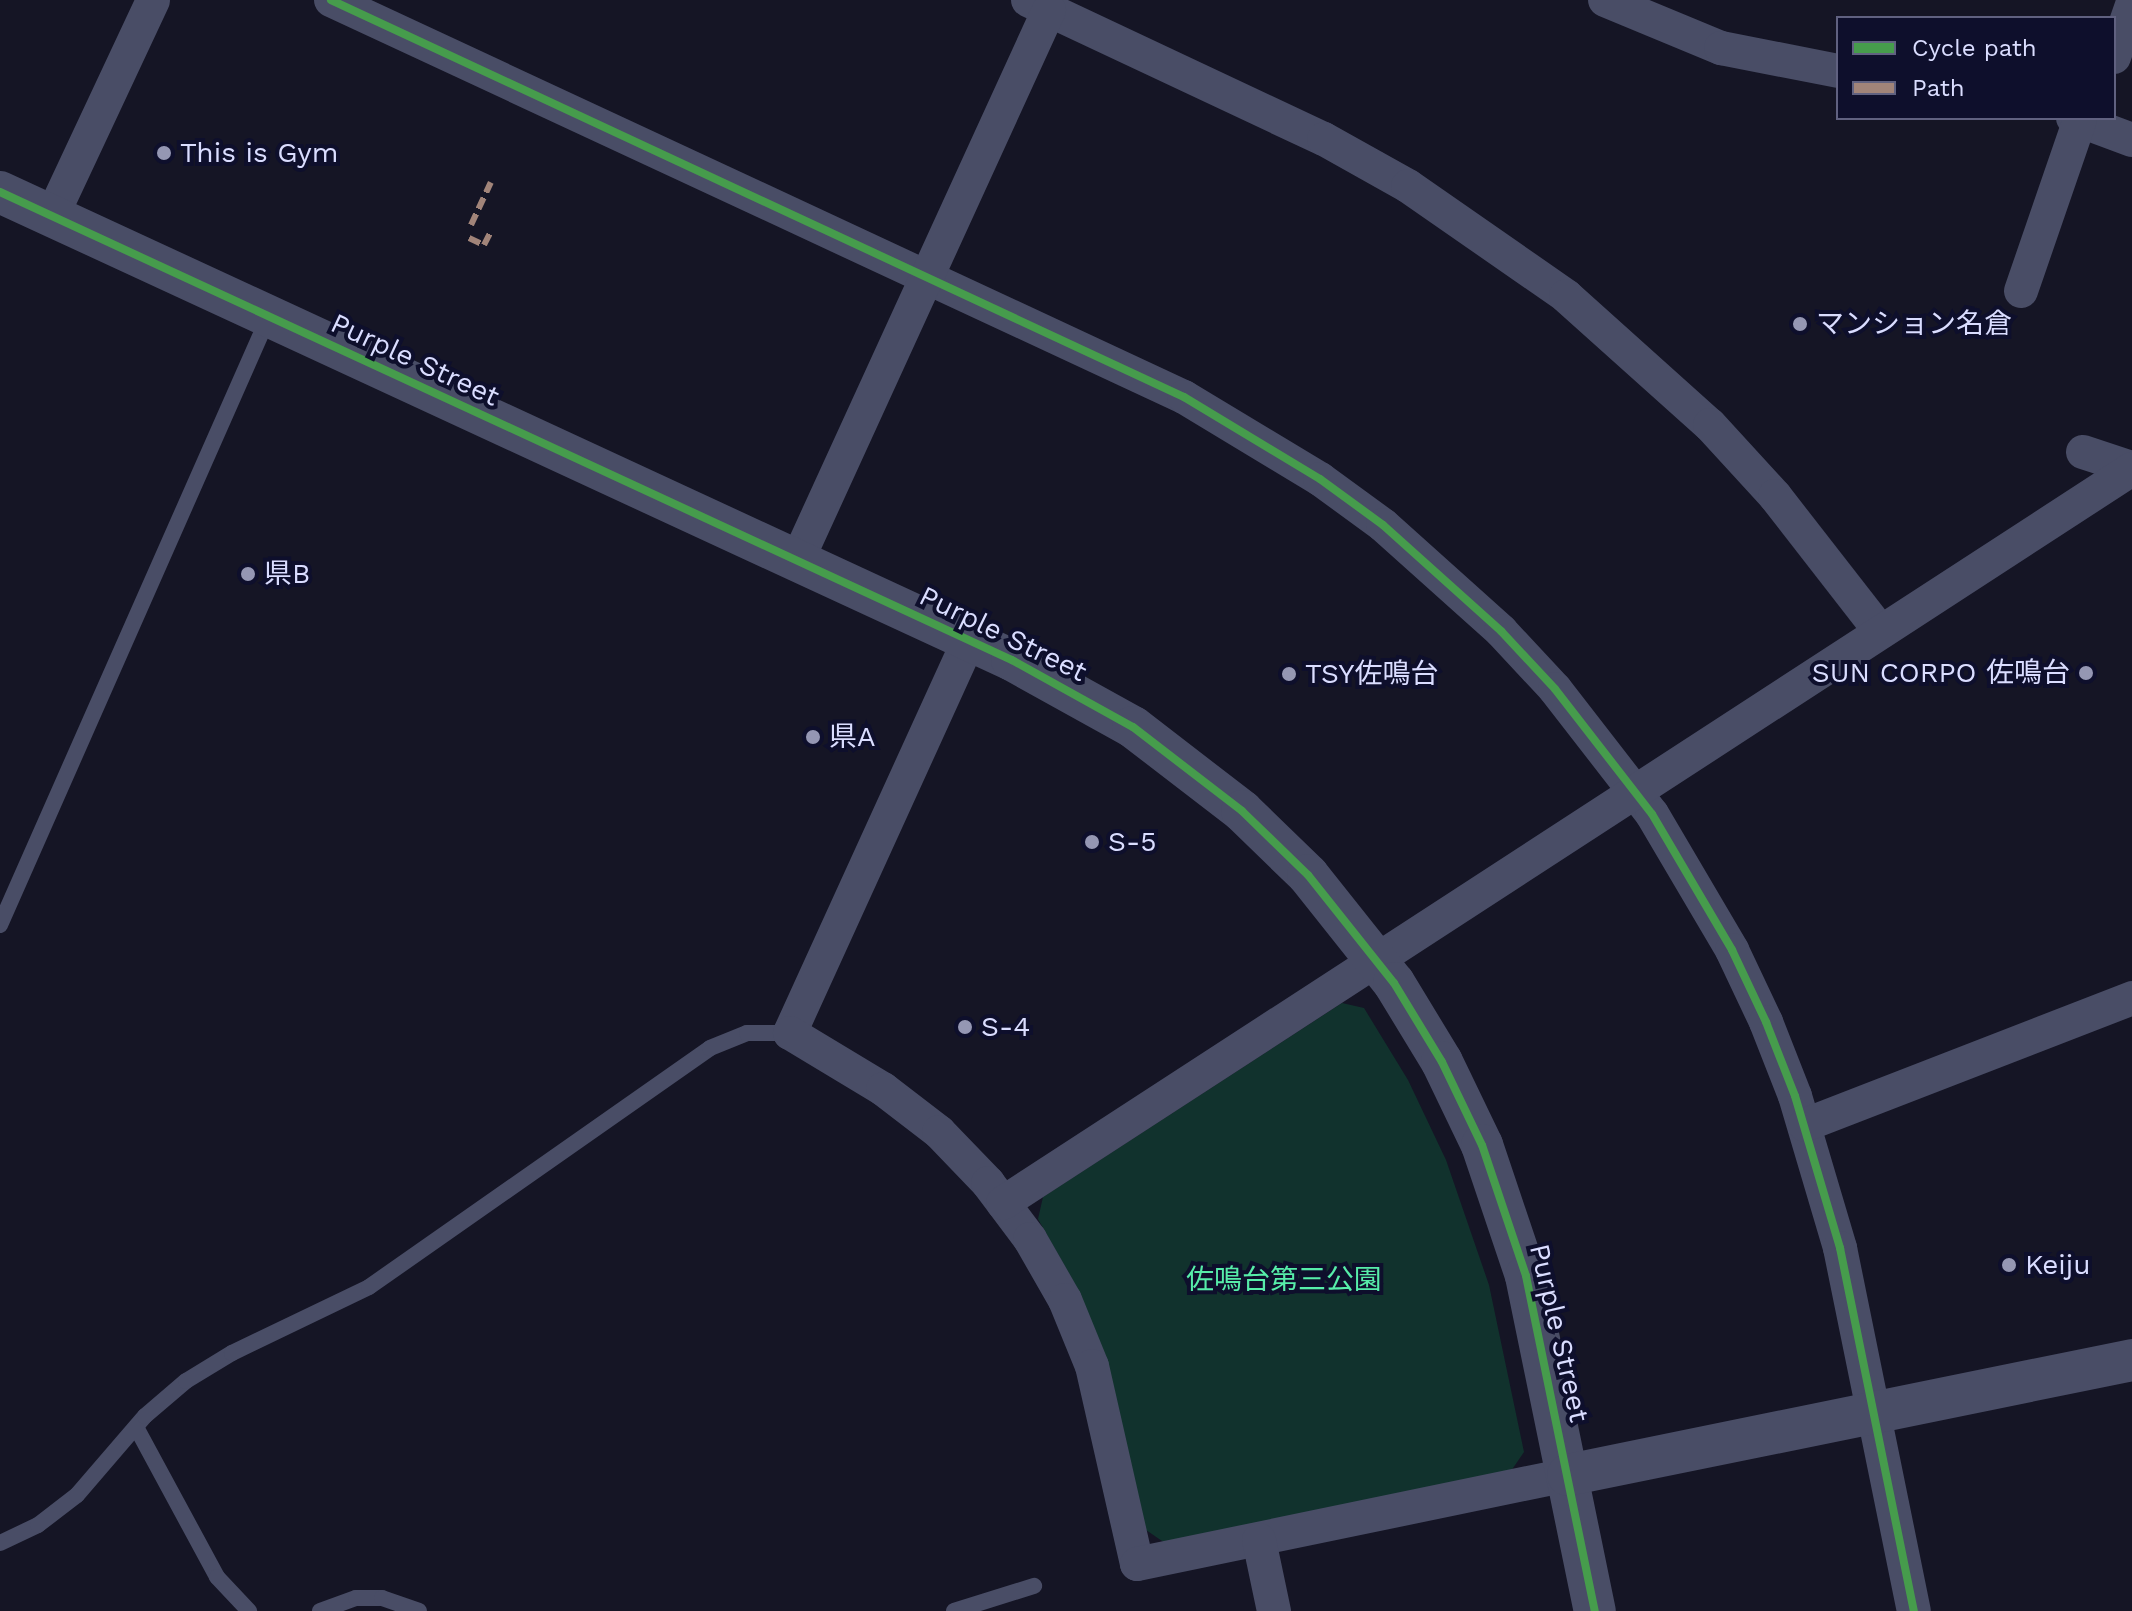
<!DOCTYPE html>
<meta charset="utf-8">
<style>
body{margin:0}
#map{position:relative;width:2132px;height:1611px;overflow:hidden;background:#151525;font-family:"Work Sans","Noto Sans JP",sans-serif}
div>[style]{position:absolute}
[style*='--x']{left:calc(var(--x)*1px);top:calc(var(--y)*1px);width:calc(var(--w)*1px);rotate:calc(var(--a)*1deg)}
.green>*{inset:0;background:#11322d}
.service>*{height:16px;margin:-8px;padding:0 8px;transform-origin:8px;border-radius:8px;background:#494d66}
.minor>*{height:34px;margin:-17px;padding:0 17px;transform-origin:17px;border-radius:17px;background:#494d66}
.tertiary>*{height:42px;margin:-21px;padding:0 21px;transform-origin:21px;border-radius:21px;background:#494d66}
.quiet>*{height:6px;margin-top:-3px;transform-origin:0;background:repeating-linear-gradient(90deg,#a18479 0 12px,transparent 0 18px)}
.cycleway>*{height:8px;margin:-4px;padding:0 4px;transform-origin:4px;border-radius:4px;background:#469c4c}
.dots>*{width:22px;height:22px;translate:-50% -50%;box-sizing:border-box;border:4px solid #0e0f2c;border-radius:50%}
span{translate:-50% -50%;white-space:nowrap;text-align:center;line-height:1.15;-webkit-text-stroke:8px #0e0f2c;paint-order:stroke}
.poi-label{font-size:28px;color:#daddff}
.left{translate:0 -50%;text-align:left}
.right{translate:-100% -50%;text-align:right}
.street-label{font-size:28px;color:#daddff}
.park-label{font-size:28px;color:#57eda9}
.legend{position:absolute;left:1836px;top:16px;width:280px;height:104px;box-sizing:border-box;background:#0e0f2c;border:2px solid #606180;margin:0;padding:10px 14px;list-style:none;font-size:24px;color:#daddff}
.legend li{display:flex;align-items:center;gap:16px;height:40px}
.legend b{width:40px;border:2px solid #606180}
</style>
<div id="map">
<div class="green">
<i style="clip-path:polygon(1342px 1003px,1364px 1008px,1408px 1080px,1446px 1160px,1489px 1285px,1524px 1452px,1511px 1471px,1165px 1543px,1146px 1530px,1107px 1361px,1080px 1293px,1038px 1219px,1043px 1197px)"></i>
</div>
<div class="service">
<i style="--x:0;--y:925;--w:666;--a:-66.17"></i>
<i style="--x:136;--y:1427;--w:170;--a:61.6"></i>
<i style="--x:217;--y:1577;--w:47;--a:46.7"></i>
<i style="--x:0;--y:1543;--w:42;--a:-25.3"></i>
<i style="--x:38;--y:1525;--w:49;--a:-37.6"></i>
<i style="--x:77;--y:1495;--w:104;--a:-49.3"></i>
<i style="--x:145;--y:1416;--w:54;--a:-40.5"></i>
<i style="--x:186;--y:1381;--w:54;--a:-31.3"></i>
<i style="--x:232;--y:1353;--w:152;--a:-25.7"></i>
<i style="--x:369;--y:1287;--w:416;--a:-35"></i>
<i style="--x:710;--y:1048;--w:40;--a:-22"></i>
<i style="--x:747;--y:1033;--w:43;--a:0"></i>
<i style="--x:320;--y:1611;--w:38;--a:-20"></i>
<i style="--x:356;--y:1598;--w:26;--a:0"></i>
<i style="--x:382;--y:1598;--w:39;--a:19"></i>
<i style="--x:954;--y:1611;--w:84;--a:-17.4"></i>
</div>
<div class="minor">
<i style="--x:331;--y:0;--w:941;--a:24.96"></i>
<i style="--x:1184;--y:397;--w:159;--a:31.1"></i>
<i style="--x:1320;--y:479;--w:78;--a:36.1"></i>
<i style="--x:1383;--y:525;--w:159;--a:41.9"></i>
<i style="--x:1501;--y:631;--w:79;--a:47"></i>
<i style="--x:1555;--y:689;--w:158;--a:52.2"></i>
<i style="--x:1652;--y:814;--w:158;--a:59.5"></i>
<i style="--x:1732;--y:950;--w:80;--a:64.7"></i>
<i style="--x:1766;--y:1022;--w:79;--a:68.6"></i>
<i style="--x:1795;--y:1096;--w:159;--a:73.5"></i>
<i style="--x:1840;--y:1248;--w:370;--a:78.5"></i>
<i style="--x:1028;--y:0;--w:327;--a:25.2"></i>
<i style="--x:1324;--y:139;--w:96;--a:29.2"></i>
<i style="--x:1408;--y:186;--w:193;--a:34.8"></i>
<i style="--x:1566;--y:296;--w:193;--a:41.9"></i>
<i style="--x:1710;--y:425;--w:96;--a:47.5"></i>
<i style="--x:1775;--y:496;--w:172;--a:52.1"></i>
<i style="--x:1605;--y:0;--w:126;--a:22.5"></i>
<i style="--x:1721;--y:48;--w:119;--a:11.1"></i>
<i style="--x:2114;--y:57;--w:55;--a:-70.9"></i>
<i style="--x:2073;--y:118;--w:63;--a:20.4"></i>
<i style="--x:52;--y:216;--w:238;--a:-64.9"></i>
<i style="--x:2021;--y:291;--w:181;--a:-71"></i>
<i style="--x:2083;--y:452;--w:52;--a:18.1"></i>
<i style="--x:797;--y:561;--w:606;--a:-65.42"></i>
<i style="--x:969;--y:640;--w:432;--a:114.5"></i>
<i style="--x:790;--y:1033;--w:109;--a:31.1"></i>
<i style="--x:883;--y:1089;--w:71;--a:37.5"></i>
<i style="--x:939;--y:1132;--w:71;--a:46.1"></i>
<i style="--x:988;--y:1183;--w:70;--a:53.1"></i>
<i style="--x:1030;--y:1239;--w:70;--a:60.2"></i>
<i style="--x:1065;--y:1300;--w:71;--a:67.8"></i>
<i style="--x:1092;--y:1366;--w:203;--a:77.2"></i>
<i style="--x:1137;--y:1564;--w:440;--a:-11.7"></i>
<i style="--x:1805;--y:1125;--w:351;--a:-21.2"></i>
<i style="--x:1003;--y:1203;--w:1347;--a:-33.03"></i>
<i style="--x:1259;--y:1540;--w:73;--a:78.1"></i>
</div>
<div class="tertiary">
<i style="--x:0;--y:192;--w:1115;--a:24.82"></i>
<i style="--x:1012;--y:660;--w:138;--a:29"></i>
<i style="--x:1133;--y:727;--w:138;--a:37.6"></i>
<i style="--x:1242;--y:811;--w:92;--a:44.1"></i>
<i style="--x:1308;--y:875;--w:138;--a:51.5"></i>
<i style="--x:1394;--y:983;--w:92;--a:58.7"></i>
<i style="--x:1442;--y:1062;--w:92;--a:64.3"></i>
<i style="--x:1482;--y:1145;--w:138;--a:71.4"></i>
<i style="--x:1526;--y:1276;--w:342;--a:78.4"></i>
<i style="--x:1568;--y:1475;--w:576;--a:-11.52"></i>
</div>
<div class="quiet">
<i style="--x:471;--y:225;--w:47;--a:-65.1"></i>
<i style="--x:469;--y:238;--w:17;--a:25"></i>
<i style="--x:484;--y:245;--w:13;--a:-63"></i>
</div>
<div class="cycleway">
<i style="--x:331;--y:0;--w:941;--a:24.96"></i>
<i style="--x:1184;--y:397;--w:159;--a:31.1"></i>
<i style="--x:1320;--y:479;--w:78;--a:36.1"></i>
<i style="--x:1383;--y:525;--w:159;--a:41.9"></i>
<i style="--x:1501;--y:631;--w:79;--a:47"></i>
<i style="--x:1555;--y:689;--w:158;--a:52.2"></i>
<i style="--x:1652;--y:814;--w:158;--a:59.5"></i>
<i style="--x:1732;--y:950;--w:80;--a:64.7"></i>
<i style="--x:1766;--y:1022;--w:79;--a:68.6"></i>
<i style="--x:1795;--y:1096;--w:159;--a:73.5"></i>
<i style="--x:1840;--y:1248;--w:370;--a:78.5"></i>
<i style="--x:0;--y:192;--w:1115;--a:24.82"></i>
<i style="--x:1012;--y:660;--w:138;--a:29"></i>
<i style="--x:1133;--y:727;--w:138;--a:37.6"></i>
<i style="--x:1242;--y:811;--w:92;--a:44.1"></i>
<i style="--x:1308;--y:875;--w:138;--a:51.5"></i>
<i style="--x:1394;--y:983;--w:92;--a:58.7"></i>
<i style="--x:1442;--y:1062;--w:92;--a:64.3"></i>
<i style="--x:1482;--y:1145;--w:138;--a:71.4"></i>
<i style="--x:1526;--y:1276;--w:342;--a:78.4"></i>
</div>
<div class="dots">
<i style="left:164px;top:153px;background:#9597b3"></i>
<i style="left:1800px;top:324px;background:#9597b3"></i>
<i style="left:248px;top:574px;background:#9597b3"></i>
<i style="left:2086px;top:673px;background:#9597b3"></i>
<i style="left:1289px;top:674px;background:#9597b3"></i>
<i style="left:813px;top:737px;background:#9597b3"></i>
<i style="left:1092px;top:842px;background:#9597b3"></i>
<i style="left:965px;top:1027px;background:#9597b3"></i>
<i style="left:2009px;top:1265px;background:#9597b3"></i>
</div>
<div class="poi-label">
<span class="left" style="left:180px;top:153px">This is Gym</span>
<span class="left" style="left:1816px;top:324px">マンション名倉</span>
<span class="left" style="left:264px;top:574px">県B</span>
<span class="right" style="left:2070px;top:673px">SUN CORPO 佐鳴台</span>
<span class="left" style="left:1305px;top:674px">TSY佐鳴台</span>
<span class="left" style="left:829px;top:737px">県A</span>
<span class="left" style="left:1108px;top:842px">S-5</span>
<span class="left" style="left:981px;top:1027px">S-4</span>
<span class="left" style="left:2025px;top:1265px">Keiju</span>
</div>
<div class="street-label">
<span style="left:415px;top:360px;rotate:25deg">Purple Street</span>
<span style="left:1003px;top:634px;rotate:26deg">Purple Street</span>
<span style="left:1559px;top:1333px;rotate:77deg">Purple Street</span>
</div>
<div class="park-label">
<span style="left:1284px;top:1280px">佐鳴台第三公園</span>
</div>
<ul class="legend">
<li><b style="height:10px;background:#469c4c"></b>Cycle path</li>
<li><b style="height:10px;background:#a18479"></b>Path</li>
</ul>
</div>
